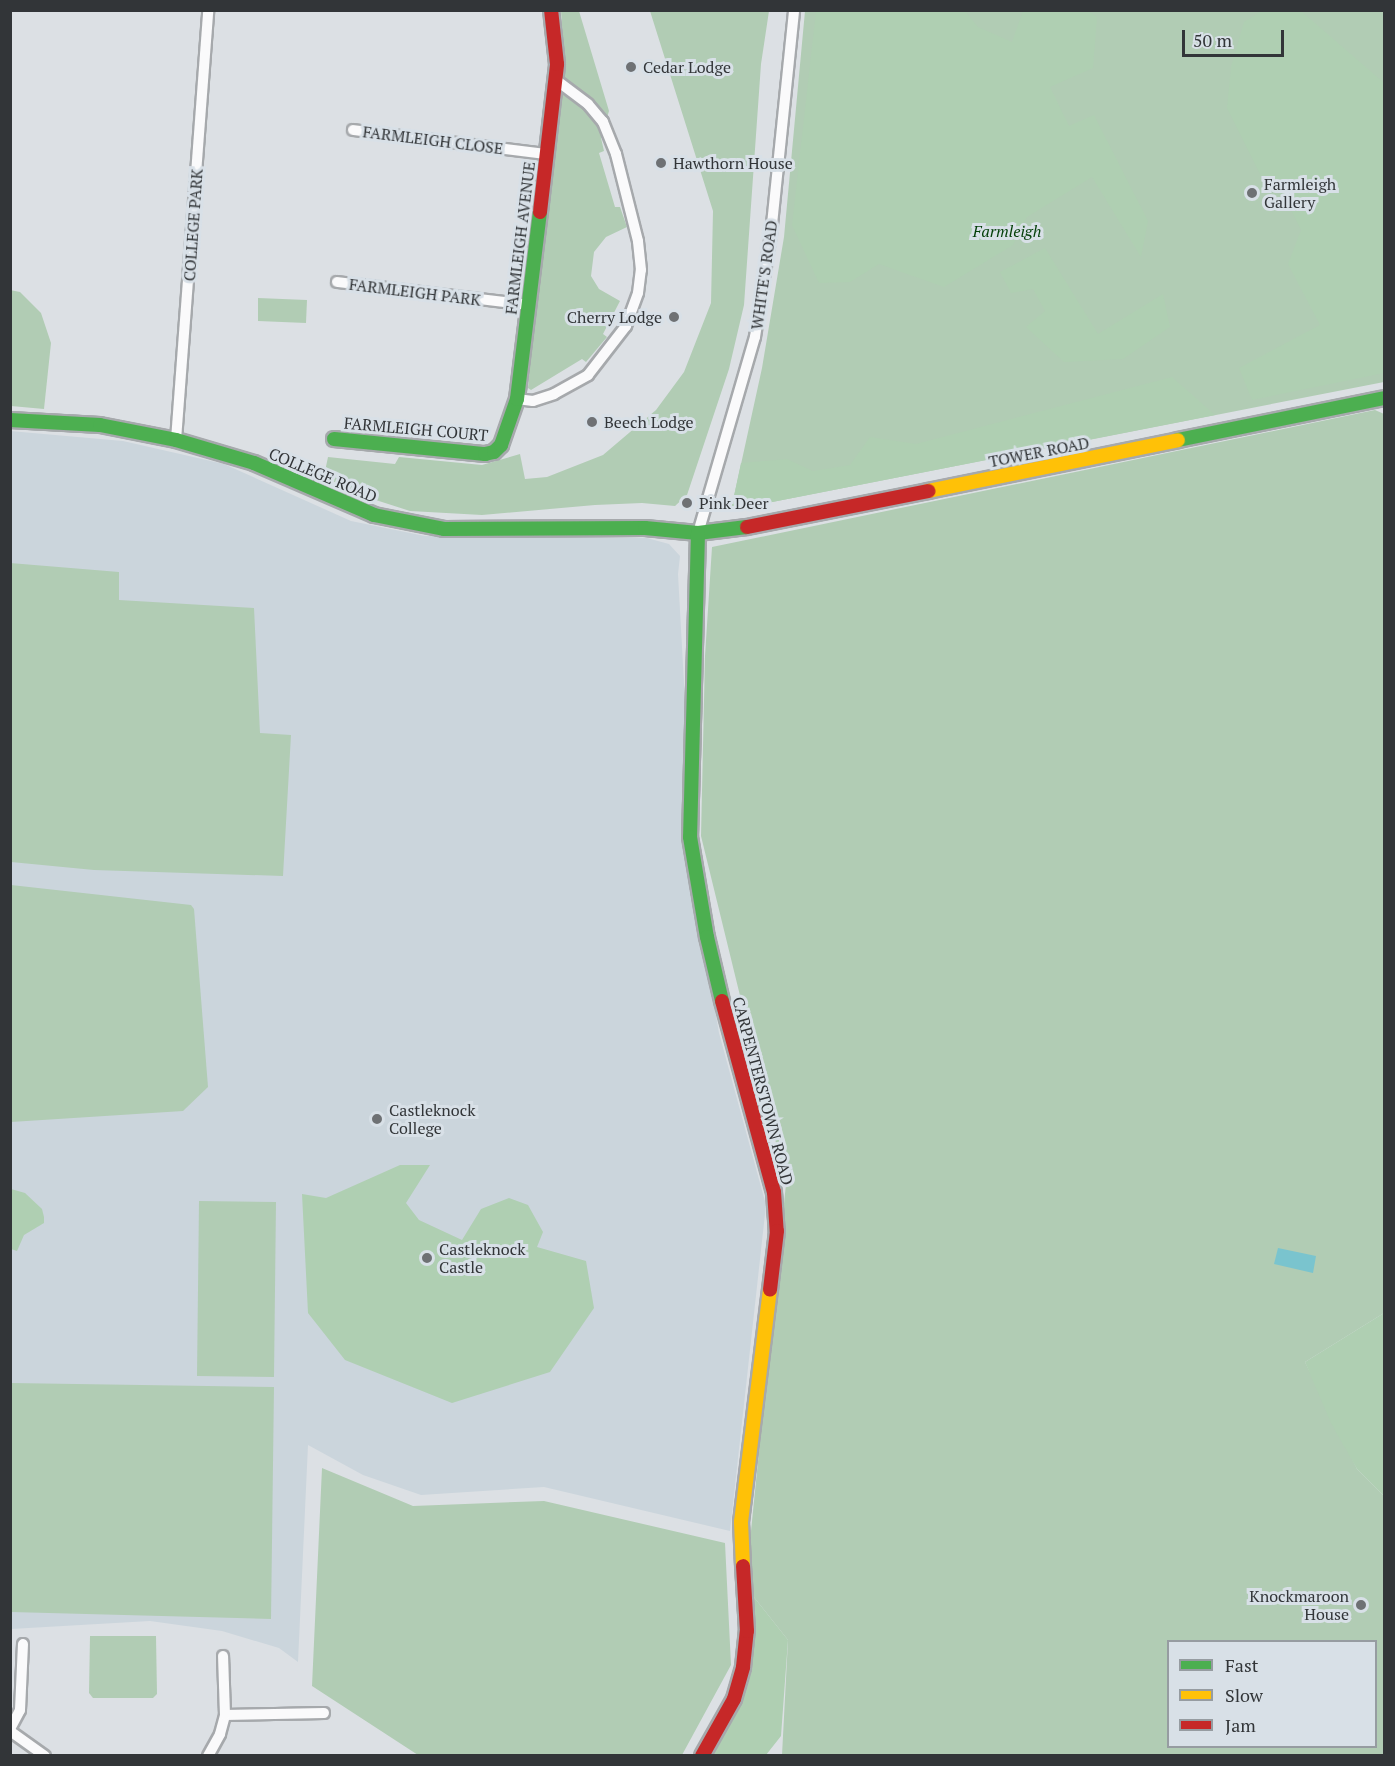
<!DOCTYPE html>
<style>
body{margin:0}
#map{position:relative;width:1395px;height:1766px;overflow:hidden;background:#dce0e4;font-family:"PT Serif",serif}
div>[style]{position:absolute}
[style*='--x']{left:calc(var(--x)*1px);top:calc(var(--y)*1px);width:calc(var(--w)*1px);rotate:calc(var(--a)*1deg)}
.built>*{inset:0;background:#cbd5dc}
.green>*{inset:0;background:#b1ccb4}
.forest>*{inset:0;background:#afcfb2}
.water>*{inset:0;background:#7ac4ce}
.roads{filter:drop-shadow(2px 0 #a6a9ac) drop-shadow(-2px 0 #a6a9ac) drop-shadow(0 2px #a6a9ac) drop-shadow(0 -2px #a6a9ac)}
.street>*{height:10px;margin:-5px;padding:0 5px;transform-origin:5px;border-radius:5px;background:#fafafb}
.fast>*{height:14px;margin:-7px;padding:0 7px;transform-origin:7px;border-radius:7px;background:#4caf50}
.slow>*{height:14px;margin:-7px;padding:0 7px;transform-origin:7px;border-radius:7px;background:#ffc107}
.jam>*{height:14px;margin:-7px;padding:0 7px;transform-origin:7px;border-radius:7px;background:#c62828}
.dots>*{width:16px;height:16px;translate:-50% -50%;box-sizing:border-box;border:3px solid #d8e0e7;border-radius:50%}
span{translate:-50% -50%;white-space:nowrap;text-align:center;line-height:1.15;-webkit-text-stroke:6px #d8e0e7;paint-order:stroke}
.poi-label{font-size:16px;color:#323538}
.left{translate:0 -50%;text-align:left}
.right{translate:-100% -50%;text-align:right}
.street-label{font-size:16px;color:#323538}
.park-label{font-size:16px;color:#033f08;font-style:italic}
.frame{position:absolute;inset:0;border:12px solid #323538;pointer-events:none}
.legend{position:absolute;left:1167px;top:1640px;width:210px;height:108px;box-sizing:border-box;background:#d8e0e7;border:2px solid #969ca1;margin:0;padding:8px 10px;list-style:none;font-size:18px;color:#323538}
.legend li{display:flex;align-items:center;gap:12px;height:30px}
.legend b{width:30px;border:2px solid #969ca1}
.scale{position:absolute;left:1182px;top:30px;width:102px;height:27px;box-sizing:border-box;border:3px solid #323538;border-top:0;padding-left:8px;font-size:18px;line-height:21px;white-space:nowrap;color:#323538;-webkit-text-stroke:4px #d8e0e7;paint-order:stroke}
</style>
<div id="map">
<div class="built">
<i style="clip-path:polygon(10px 431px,123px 441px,224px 464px,351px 521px,425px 536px,647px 538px,669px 544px,680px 556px,678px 574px,686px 720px,686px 842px,719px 1033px,766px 1205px,730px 1531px,544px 1487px,421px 1495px,363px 1475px,308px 1445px,298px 1662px,279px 1648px,222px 1631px,150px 1621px,11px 1629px)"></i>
</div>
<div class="green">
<i style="clip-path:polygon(561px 11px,579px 11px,609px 111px,601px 138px,604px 151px,599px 153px,615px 207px,620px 207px,627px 227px,606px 237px,594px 252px,591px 276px,599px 289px,620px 301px,603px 334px,607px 337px,586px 362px,582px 359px,531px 390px,528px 388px,534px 319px,565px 68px)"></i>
<i style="clip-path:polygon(650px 11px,769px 11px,761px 64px,744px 305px,729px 369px,687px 495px,675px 506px,642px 503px,595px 505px,482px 515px,410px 511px,354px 493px,324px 476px,328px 457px,395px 464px,399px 457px,482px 465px,520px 454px,525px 479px,547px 477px,603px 455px,656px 410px,684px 372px,711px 303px,713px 211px)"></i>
<i style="clip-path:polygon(805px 11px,1384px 11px,1384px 382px,731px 510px,762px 368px,784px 237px)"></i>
<i style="clip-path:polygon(10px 290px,20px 292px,41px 313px,51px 343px,44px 409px,11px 406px)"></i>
<i style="clip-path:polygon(258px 298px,307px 300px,306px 323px,258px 321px)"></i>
<i style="clip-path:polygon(evenodd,1375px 410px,1384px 414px,1384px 1313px,1305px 1362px,1357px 1469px,1384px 1496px,1384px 1755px,782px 1755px,788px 1640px,749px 1591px,751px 1531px,786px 1184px,701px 836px,705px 656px,712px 547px,1375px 410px,1168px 1642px,1376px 1642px,1376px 1746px,1168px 1746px,1168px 1642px)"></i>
<i style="clip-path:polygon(10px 563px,119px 572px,119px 600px,254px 608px,260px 733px,291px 735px,283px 876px,94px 870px,11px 862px)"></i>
<i style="clip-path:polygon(11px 885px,191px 905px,194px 909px,208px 1087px,183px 1111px,11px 1122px)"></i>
<i style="clip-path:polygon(199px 1201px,276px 1202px,274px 1377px,197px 1376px)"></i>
<i style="clip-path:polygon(11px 1383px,274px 1387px,271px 1619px,11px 1612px)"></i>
<i style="clip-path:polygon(322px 1468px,413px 1506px,544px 1501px,725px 1543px,731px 1665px,682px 1755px,418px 1755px,312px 1686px)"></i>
<i style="clip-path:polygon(90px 1636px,156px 1636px,157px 1694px,153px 1698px,93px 1698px,89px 1693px)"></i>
</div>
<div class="forest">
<i style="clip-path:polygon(1263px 10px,1301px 11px,1384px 83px,1384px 373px,1252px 400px,1239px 368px,1320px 325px,1288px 264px,1301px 230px,1280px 188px,1261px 176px,1227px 108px,1231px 67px,1244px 22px)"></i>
<i style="clip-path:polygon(816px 11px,965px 11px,978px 27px,1012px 42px,1023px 11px,1088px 11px,1097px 17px,1093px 68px,1050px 87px,1069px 126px,1094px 115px,1148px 221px,1141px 257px,1092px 177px,1027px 217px,1013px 245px,944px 287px,879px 264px,850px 282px,819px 283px,792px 225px)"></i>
<i style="clip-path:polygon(1045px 248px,1098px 334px,1163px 294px,1170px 327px,1123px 359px,1064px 362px,1026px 327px,1045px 311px,1033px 289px,1011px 293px,1000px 272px)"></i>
<i style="clip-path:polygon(1172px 377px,1215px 415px,731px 510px,741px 463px,787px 459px,813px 471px,850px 465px,870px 437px,916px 444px)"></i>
<i style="clip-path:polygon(400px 1165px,430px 1165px,406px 1203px,419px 1220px,462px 1240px,481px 1209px,509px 1198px,528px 1205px,543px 1232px,537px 1247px,586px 1261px,594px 1308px,550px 1372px,452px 1403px,345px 1360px,308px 1313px,302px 1194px,326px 1198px)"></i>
<i style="clip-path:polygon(11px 1189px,25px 1193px,42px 1209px,44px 1217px,44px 1223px,24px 1235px,17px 1251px,11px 1249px)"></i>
<i style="clip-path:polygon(1384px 1313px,1384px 1496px,1357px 1469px,1331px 1423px,1305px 1362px)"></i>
<i style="clip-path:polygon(749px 1591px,788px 1640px,781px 1736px,766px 1755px,710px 1756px,723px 1737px,739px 1700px)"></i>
</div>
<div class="water">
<i style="clip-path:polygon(1278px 1248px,1316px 1256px,1313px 1273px,1274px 1264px)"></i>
</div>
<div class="roads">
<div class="street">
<i style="--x:353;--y:130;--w:195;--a:7.1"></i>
<i style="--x:337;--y:282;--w:193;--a:6.8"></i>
<i style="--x:517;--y:399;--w:16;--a:7"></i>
<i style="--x:533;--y:401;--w:22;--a:-18"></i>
<i style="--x:554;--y:394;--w:39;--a:-29"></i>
<i style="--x:588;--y:375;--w:62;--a:-52.2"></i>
<i style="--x:626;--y:326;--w:35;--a:-70"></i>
<i style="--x:638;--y:293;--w:23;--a:-83"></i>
<i style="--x:641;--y:270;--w:29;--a:-96"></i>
<i style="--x:638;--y:241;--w:90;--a:-104.2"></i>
<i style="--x:616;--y:154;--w:35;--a:-112"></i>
<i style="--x:603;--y:122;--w:23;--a:-130"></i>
<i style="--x:588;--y:104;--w:40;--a:-143"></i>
<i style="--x:176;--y:440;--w:431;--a:-85.7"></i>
<i style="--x:698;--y:533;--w:204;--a:-73.8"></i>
<i style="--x:755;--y:337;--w:104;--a:-81.2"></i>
<i style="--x:771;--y:234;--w:225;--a:-84.1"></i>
<i style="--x:225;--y:1715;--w:99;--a:-1.2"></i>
<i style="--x:10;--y:1729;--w:21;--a:-62"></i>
<i style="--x:20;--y:1710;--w:66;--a:-87.4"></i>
<i style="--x:10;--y:1731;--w:43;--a:35.5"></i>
<i style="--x:208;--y:1756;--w:25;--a:-61"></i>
<i style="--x:220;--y:1734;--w:20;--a:-75"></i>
<i style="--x:225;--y:1715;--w:59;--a:-91.9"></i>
</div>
<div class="fast">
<i style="--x:10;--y:420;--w:90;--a:3.2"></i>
<i style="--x:100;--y:425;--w:77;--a:11.2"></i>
<i style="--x:176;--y:440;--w:81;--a:16.4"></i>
<i style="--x:254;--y:463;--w:131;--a:23.4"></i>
<i style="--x:374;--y:515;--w:71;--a:11.3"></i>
<i style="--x:444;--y:529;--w:201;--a:-0.3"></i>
<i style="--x:645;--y:528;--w:53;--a:5.4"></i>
<i style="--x:698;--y:533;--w:49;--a:-7"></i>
<i style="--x:334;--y:439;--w:152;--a:5.7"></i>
<i style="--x:485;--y:454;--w:9;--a:-13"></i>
<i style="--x:494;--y:452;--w:10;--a:-45"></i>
<i style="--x:501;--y:445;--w:49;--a:-70.8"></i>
<i style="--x:517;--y:399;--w:188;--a:-83"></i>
<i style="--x:1178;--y:440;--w:210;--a:-11.5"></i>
<i style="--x:698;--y:533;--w:304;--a:91.5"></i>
<i style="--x:690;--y:837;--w:101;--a:80.4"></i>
<i style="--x:707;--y:937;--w:66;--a:76.8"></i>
</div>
<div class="slow">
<i style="--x:928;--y:491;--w:255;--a:-11.5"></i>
<i style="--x:743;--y:1566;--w:44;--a:-92.6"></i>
<i style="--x:741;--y:1522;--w:234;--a:-82.9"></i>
</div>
<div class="jam">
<i style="--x:540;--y:212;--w:149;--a:-83.4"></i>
<i style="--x:557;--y:64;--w:54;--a:-96.3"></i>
<i style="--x:747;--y:527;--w:185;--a:-11.2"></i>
<i style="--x:722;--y:1001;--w:198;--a:74.8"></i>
<i style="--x:774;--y:1192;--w:39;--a:86"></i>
<i style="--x:777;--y:1231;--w:59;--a:96.8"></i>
<i style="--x:702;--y:1756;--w:65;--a:-60.7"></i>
<i style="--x:734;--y:1699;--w:33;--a:-74"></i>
<i style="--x:743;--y:1667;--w:36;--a:-84"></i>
<i style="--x:747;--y:1631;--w:65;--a:-93.5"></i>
</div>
</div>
<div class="dots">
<i style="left:631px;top:67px;background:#6e7174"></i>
<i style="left:661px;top:163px;background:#6e7174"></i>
<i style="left:1252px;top:193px;background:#6e7174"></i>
<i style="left:674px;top:317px;background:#6e7174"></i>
<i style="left:592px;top:422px;background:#6e7174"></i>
<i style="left:687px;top:503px;background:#6e7174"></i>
<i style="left:377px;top:1119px;background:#6e7174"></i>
<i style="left:427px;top:1258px;background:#6e7174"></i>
<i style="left:1361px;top:1605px;background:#6e7174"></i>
</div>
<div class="poi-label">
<span class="left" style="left:643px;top:67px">Cedar Lodge</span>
<span class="left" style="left:673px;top:163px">Hawthorn House</span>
<span class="left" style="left:1264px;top:193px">Farmleigh<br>Gallery</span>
<span class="right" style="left:662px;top:317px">Cherry Lodge</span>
<span class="left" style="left:604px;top:422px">Beech Lodge</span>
<span class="left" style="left:699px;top:503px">Pink Deer</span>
<span class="left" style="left:389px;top:1119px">Castleknock<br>College</span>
<span class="left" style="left:439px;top:1258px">Castleknock<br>Castle</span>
<span class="right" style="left:1349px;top:1605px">Knockmaroon<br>House</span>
</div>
<div class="street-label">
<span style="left:433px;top:140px;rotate:7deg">FARMLEIGH CLOSE</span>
<span style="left:193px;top:225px;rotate:-86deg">COLLEGE PARK</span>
<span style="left:520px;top:238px;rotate:-83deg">FARMLEIGH AVENUE</span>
<span style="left:764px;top:275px;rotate:-82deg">WHITE'S ROAD</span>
<span style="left:415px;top:292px;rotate:7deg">FARMLEIGH PARK</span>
<span style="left:416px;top:429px;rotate:5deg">FARMLEIGH COURT</span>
<span style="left:1039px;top:452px;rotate:-11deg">TOWER ROAD</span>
<span style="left:323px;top:475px;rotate:23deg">COLLEGE ROAD</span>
<span style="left:763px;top:1091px;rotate:75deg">CARPENTERSTOWN ROAD</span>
</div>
<div class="park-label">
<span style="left:1007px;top:231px">Farmleigh</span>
</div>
<div class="frame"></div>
<ul class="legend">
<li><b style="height:8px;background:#4caf50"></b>Fast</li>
<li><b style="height:8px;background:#ffc107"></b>Slow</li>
<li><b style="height:8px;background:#c62828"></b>Jam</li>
</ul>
<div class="scale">50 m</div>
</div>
